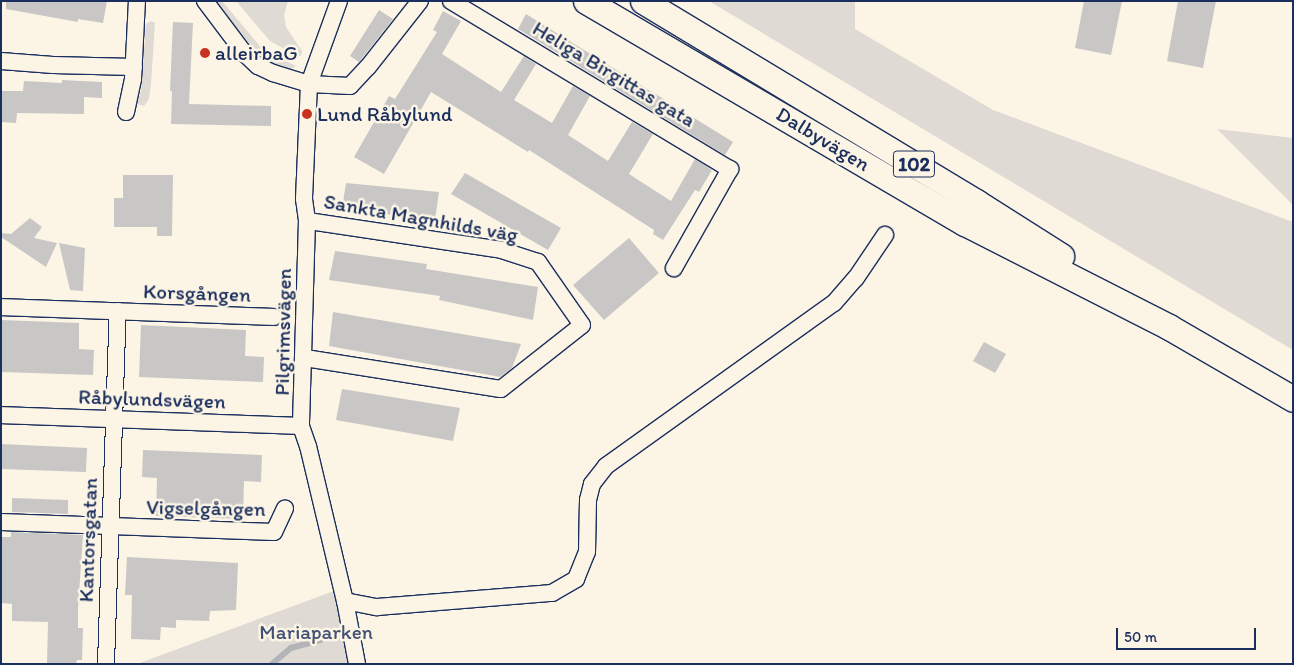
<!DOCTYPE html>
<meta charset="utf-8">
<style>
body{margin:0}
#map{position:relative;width:1294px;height:665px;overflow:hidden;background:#fcf5e5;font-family:Itim,sans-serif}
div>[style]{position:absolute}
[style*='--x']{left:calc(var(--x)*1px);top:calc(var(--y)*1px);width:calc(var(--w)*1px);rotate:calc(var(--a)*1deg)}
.green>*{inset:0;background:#dfdbd4}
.stream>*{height:5.5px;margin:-2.75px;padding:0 2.75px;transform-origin:2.75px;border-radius:2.75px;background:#b2b4b8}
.building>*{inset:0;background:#c8c7c6}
.roads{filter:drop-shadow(1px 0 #1b2f5e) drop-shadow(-1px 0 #1b2f5e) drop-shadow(0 1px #1b2f5e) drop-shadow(0 -1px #1b2f5e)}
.minor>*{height:16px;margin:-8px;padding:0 8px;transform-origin:8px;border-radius:8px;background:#fcf5e5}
.primary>*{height:25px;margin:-12.5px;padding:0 12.5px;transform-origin:12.5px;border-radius:12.5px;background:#fcf5e5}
.dots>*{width:14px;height:14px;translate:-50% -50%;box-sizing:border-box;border:2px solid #fcf5e5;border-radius:50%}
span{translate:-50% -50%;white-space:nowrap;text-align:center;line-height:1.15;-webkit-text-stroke:5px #fcf5e5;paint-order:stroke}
.shield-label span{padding:1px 4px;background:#fcf5e5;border:1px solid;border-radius:4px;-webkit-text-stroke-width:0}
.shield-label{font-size:20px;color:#1b2f5e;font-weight:700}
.poi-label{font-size:21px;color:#1b2f5e}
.left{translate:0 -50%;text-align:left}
.street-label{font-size:21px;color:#1b2f5e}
.park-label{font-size:21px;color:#425176}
.frame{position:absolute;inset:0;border:2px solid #1b2f5e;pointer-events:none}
.scale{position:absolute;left:1116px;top:628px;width:140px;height:22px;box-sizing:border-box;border:2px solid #1b2f5e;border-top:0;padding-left:6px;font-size:15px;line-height:18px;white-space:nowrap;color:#1b2f5e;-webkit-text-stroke:4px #fcf5e5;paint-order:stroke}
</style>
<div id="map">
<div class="green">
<i style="clip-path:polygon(215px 1px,222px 1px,264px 51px,296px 66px,289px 70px,265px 63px)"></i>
<i style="clip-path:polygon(236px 1px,288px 1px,284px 15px,286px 27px,302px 51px,301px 56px,295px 55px,270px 41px)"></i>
<i style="clip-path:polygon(709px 1px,855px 1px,855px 29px,993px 110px,1293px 222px,1293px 350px)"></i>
<i style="clip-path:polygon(151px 21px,155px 23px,151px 84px,149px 99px,144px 106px,137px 104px,141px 91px,146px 24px)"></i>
<i style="clip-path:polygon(1217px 129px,1293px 138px,1293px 205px)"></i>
<i style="clip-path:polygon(342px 588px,354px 664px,137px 664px)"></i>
</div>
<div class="stream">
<i style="--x:272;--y:664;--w:25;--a:-40"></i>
<i style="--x:291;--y:648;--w:30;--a:-15"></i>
</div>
<div class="building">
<i style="clip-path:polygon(6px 1px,107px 1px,103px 23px,78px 19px,78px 22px,6px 9px)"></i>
<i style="clip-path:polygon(1084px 1px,1122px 1px,1111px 55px,1075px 48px)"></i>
<i style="clip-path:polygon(1178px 1px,1216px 1px,1203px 68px,1167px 61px)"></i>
<i style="clip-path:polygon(379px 10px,393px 19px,359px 62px,350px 56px)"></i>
<i style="clip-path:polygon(443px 11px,461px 21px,442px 54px,501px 92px,524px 56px,536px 64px,514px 100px,552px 123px,573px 86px,590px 96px,568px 135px,608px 161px,632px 122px,653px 134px,629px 174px,671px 201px,695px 159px,712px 170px,699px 192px,695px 190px,663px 240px,653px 234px,654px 230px,529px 150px,528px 152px,431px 92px,384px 174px,354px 157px,389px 96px,395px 99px,437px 32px,433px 30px)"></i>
<i style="clip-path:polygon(526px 14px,733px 142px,725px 155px,518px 29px)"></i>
<i style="clip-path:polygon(173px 22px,193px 23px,189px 104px,271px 106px,271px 126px,171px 124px,172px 91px,170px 91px)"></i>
<i style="clip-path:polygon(62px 80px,102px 82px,102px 98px,84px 97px,84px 114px,17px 113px,16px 123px,1px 122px,1px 91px,23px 91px,24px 81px,62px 83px)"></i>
<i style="clip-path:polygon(465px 173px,561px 228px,548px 250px,451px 194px)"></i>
<i style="clip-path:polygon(123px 175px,173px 175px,172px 236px,157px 236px,157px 227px,114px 227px,114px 198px,123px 198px)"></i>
<i style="clip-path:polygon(346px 183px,439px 192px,435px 220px,342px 209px)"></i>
<i style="clip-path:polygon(30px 218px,42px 227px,34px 238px,57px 243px,46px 267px,1px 237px,1px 233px,11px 234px)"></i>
<i style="clip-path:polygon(629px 238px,659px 273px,604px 320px,573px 285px)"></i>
<i style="clip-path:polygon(59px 243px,85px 248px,83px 291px,70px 290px)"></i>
<i style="clip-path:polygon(335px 251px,427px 264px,426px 269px,538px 287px,533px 320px,439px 300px,440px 296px,329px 280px)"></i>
<i style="clip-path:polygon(333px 312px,521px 344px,512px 368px,500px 377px,329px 346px)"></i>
<i style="clip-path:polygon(1px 320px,79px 323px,79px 349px,94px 350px,93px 375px,1px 372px)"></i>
<i style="clip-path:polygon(141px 325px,246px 330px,245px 356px,264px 357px,263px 382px,139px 377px)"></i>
<i style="clip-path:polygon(984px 342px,1006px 354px,995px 373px,973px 361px)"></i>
<i style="clip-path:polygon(342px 389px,460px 408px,453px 441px,336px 420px)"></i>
<i style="clip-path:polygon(1px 444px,87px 448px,86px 472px,1px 469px)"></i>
<i style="clip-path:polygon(143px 450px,262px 455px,261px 482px,244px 481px,243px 519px,156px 516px,157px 478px,142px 477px)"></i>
<i style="clip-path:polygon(12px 498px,68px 500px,68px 514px,12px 512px)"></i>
<i style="clip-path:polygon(11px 532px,83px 535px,78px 609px,78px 628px,83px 628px,82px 660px,77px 660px,76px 664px,47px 664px,48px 622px,12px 621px,12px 604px,2px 603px,1px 537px,11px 537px)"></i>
<i style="clip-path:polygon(127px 557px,238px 563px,236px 610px,210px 611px,209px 621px,176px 620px,176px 628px,161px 627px,160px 640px,131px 639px,132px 595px,125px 595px)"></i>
</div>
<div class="roads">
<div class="minor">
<i style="--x:205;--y:1;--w:66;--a:53"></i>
<i style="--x:245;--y:54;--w:18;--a:43"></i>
<i style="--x:258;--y:66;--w:17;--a:25"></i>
<i style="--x:273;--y:73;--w:38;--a:17"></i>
<i style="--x:309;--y:84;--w:41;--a:2.8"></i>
<i style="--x:350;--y:86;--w:26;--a:-47"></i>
<i style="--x:368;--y:67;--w:84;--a:-51.8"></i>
<i style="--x:339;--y:1;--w:88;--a:109.9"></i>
<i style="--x:309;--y:84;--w:115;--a:92.5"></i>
<i style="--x:304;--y:199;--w:22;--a:82"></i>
<i style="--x:307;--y:221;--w:205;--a:91.7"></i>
<i style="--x:301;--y:426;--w:21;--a:71"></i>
<i style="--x:308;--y:446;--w:159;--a:76.6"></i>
<i style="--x:345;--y:601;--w:64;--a:79.2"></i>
<i style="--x:451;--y:1;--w:326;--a:31.1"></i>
<i style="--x:730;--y:169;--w:114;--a:119.5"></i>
<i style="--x:1;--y:61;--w:52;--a:4.4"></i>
<i style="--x:53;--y:65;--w:81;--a:1.4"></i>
<i style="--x:126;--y:112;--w:34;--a:-78"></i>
<i style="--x:133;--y:79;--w:78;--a:-87.1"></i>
<i style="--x:1;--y:307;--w:273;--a:2.1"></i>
<i style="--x:305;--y:358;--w:198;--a:9"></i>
<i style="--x:501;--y:389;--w:103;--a:-38.3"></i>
<i style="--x:582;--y:325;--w:77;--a:-124.9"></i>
<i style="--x:538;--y:262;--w:38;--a:-162"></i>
<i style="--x:502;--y:250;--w:197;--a:-171.5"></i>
<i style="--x:1;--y:415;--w:300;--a:2.1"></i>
<i style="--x:1;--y:522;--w:273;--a:2.1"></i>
<i style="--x:274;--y:532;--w:26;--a:-65"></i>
<i style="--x:345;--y:601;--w:33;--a:11"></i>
<i style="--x:377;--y:607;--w:176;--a:-4.6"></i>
<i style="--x:552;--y:593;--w:28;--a:-30"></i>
<i style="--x:576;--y:579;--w:29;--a:-68"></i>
<i style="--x:587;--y:552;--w:52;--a:-88.9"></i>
<i style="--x:588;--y:500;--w:16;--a:-76"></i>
<i style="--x:592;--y:484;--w:23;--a:-52"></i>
<i style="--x:606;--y:466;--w:280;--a:-35.6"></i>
<i style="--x:834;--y:303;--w:33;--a:-49"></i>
<i style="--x:856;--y:278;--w:52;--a:-56"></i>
<i style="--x:106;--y:664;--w:353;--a:-88.1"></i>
</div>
<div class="primary">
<i style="--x:586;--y:1;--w:439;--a:30.4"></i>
<i style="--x:965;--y:223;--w:229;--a:27"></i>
<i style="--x:1169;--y:327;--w:143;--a:30.1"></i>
<i style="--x:643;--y:1;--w:389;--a:31.1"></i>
<i style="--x:976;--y:202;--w:101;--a:32.4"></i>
</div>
</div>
<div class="dots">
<i style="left:205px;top:53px;background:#c8321e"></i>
<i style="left:307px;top:114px;background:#c8321e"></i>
</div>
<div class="shield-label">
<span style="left:914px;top:164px">102</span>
</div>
<div class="poi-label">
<span class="left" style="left:215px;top:53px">alleirbaG</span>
<span class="left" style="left:317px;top:114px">Lund Råbylund</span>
</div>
<div class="street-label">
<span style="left:614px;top:74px;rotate:31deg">Heliga Birgittas gata</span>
<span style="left:823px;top:139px;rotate:31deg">Dalbyvägen</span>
<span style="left:421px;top:218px;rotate:10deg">Sankta Magnhilds väg</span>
<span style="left:197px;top:293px;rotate:2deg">Korsgången</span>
<span style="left:283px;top:332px;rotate:-89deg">Pilgrimsvägen</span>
<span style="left:152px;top:399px;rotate:2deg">Råbylundsvägen</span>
<span style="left:206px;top:508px;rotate:1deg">Vigselgången</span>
<span style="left:88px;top:540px;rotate:-88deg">Kantorsgatan</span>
</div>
<div class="park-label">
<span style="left:316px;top:632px">Mariaparken</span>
</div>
<div class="frame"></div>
<div class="scale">50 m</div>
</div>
